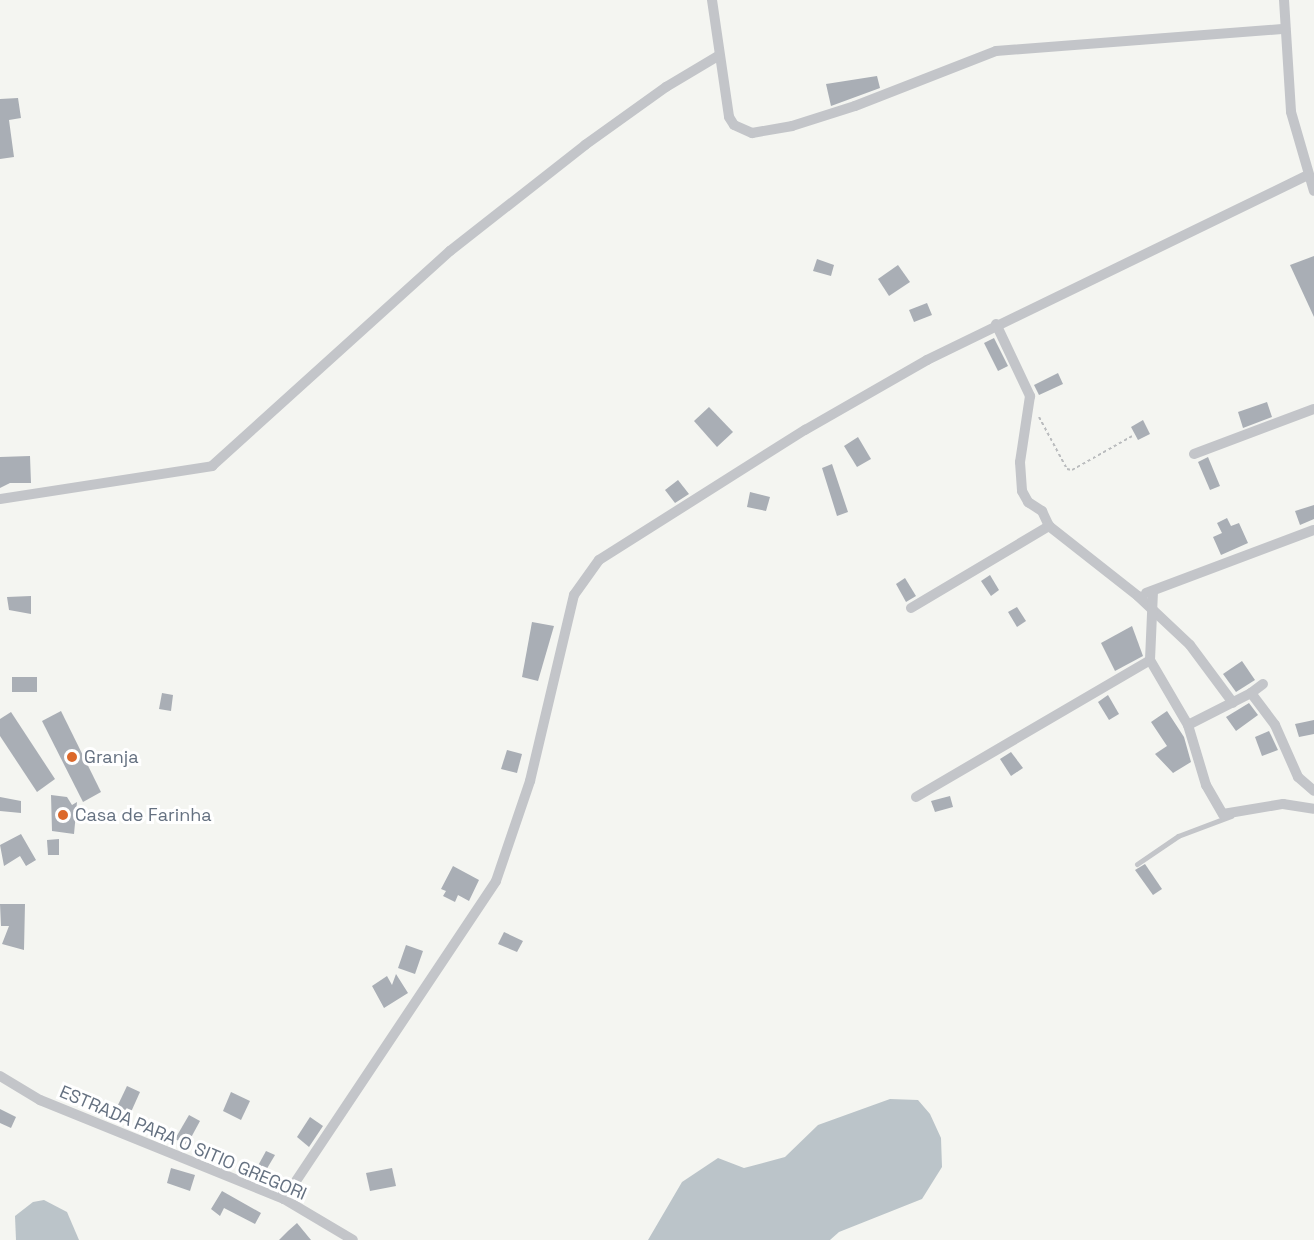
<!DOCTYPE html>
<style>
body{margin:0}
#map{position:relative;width:1314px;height:1240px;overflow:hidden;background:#f4f5f1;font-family:"Space Grotesk",sans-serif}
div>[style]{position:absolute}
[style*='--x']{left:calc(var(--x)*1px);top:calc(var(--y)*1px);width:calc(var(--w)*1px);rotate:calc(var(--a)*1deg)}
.water>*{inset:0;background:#bbc4c9}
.building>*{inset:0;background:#a9aeb5}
.path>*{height:2px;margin-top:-1px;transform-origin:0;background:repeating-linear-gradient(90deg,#babcbe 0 3px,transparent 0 6px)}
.service>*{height:5px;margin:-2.5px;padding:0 2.5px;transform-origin:2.5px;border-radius:2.5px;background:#c3c5c9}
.minor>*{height:10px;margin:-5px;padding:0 5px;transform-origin:5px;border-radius:5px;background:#c3c5c9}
.dots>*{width:16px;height:16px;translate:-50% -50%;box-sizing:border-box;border:3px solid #fff;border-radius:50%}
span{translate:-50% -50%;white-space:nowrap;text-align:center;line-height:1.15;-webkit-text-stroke:6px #fff;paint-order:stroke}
.poi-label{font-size:18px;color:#657181}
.left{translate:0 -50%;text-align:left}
.street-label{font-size:18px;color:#657181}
</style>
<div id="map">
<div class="water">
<i style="clip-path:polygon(890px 1099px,918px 1100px,930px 1114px,941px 1138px,942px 1167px,922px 1199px,839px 1232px,830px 1240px,648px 1240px,682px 1182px,718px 1158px,744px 1168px,785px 1157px,818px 1125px)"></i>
<i style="clip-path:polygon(44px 1200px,67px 1212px,79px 1240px,16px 1240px,15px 1216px,33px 1202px)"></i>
</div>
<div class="building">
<i style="clip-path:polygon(877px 76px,880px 88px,831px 106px,826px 84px)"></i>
<i style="clip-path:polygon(18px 98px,21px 118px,9px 120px,14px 157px,0 159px,0 99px)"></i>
<i style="clip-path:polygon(1314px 256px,1314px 317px,1290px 265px)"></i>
<i style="clip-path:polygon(817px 259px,834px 265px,831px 276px,813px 271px)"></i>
<i style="clip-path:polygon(898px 265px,910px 282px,889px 296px,878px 279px)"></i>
<i style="clip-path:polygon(927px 303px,932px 315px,914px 322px,909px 310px)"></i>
<i style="clip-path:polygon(994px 338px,1008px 366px,998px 371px,984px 343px)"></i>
<i style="clip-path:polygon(1058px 373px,1063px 384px,1039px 395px,1034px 385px)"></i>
<i style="clip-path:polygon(1267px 402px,1272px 417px,1243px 428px,1238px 412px)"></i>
<i style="clip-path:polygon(709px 407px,733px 432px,717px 447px,694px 421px)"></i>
<i style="clip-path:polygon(1143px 420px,1150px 434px,1138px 440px,1131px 427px)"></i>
<i style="clip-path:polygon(858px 437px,871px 459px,857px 467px,844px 446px)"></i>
<i style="clip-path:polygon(30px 456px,31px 483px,10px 483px,0 488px,0 457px)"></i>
<i style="clip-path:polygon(1208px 457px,1220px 486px,1210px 490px,1198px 462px)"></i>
<i style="clip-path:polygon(832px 464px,848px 512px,837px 516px,822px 468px)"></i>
<i style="clip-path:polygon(678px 480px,689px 494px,675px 503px,665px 490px)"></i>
<i style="clip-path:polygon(750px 492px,770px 497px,766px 511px,747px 507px)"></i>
<i style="clip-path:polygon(1314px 505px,1314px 519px,1300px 525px,1295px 511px)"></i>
<i style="clip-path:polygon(1227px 518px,1231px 526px,1239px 523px,1248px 543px,1221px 555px,1213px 537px,1222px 533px,1217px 523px)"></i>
<i style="clip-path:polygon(990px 575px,999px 590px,991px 596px,981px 581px)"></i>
<i style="clip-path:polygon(905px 578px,916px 596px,906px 602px,896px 584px)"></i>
<i style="clip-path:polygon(31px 596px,31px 614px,9px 610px,7px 597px)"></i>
<i style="clip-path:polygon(1017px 607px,1026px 621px,1017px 627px,1008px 612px)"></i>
<i style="clip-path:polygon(532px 622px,554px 626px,538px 681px,522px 677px)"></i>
<i style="clip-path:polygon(1132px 626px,1143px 656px,1115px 671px,1101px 643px)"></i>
<i style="clip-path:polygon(1242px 661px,1255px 680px,1236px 692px,1223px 674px)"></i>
<i style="clip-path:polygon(12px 677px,37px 677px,37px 692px,12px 692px)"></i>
<i style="clip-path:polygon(162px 693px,173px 695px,171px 711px,159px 709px)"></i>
<i style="clip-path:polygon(1108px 695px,1119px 714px,1109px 720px,1098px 702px)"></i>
<i style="clip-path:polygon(1249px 703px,1258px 715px,1236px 731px,1226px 717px)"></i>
<i style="clip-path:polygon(61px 711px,101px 792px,83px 802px,42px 721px)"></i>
<i style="clip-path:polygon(1167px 711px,1184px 737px,1191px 762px,1173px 773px,1155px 754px,1167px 746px,1151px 722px)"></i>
<i style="clip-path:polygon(11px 712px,55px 779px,37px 792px,0 736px,0 719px)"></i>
<i style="clip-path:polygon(1314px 720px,1314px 734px,1299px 737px,1295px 724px)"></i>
<i style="clip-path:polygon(1269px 731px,1278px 750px,1262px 756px,1255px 737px)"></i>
<i style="clip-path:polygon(507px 750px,522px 754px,517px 773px,501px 769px)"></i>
<i style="clip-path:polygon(1011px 752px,1023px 768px,1011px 776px,1000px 759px)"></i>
<i style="clip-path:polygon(51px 795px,67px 797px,72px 805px,77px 802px,74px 834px,52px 831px)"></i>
<i style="clip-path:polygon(950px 796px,953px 807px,935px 812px,931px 801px)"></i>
<i style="clip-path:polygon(0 797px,21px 801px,21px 813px,0 811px)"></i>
<i style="clip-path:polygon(21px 834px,36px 860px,26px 866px,20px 856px,4px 866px,0 845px)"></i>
<i style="clip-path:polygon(59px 839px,59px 855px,48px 855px,47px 840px)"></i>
<i style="clip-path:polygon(1145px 864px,1162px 889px,1153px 895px,1135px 870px)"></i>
<i style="clip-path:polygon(453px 866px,479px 880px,469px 901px,458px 895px,455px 902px,443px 896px,446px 891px,441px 889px)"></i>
<i style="clip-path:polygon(0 904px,25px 904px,24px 950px,2px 944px,9px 926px,1px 926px)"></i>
<i style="clip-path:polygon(504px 932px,523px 941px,517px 952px,498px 944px)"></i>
<i style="clip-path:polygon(406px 945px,423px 951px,415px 974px,398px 968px)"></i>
<i style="clip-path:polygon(396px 974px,408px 993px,384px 1008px,372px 986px,387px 976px,392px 985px)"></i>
<i style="clip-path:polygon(127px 1086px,140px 1092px,131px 1112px,117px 1107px)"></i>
<i style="clip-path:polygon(231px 1092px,250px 1101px,241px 1120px,223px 1111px)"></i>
<i style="clip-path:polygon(0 1109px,16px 1117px,11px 1128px,0 1123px)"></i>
<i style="clip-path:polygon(189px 1115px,200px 1121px,187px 1145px,175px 1139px)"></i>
<i style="clip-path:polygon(310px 1117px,323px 1126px,309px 1147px,297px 1137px)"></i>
<i style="clip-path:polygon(266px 1151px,275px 1155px,262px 1177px,254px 1173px)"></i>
<i style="clip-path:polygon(171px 1168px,195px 1175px,190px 1191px,167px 1183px)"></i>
<i style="clip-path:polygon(392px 1168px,396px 1186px,370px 1191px,366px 1173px)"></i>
<i style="clip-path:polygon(222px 1191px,261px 1213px,255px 1224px,224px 1208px,220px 1216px,211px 1209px)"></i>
<i style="clip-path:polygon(297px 1223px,311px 1240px,279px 1240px,288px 1231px)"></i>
</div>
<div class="path">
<i style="--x:1039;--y:417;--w:59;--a:61.7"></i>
<i style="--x:1067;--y:469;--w:5;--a:11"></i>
<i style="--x:1072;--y:470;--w:69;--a:-29.5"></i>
</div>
<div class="service">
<i style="--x:1137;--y:864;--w:50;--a:-34.3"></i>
<i style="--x:1178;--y:836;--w:57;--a:-20.7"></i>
</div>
<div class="minor">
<i style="--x:712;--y:0;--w:118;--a:81.7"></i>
<i style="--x:729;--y:117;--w:9;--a:58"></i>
<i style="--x:734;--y:125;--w:20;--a:24"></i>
<i style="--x:752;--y:133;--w:41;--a:-9.9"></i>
<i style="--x:792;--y:126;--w:66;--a:-17.6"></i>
<i style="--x:855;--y:106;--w:151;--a:-21.3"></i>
<i style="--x:996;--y:51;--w:290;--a:-4.4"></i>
<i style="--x:1284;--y:0;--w:112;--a:86.4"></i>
<i style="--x:1291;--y:112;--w:82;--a:73.8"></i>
<i style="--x:996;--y:324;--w:80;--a:64.7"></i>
<i style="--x:1030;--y:396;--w:67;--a:98.6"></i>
<i style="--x:1020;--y:462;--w:29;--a:86"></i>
<i style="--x:1022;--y:491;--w:13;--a:61"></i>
<i style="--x:1028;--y:502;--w:17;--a:33"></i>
<i style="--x:1042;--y:511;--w:17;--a:65"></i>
<i style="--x:1194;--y:454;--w:128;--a:-20.6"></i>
<i style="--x:0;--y:499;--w:215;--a:-8.8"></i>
<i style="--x:212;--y:466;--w:321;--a:-42.1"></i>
<i style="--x:450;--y:251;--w:172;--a:-38.1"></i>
<i style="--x:585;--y:145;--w:100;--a:-35.6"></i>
<i style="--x:666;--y:87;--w:61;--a:-30.8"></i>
<i style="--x:1146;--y:593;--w:179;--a:-20.6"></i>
<i style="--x:911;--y:608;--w:161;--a:-30.7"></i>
<i style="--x:1049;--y:526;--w:113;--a:38.2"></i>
<i style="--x:1138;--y:596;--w:71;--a:43.3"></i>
<i style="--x:1190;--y:645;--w:72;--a:53.4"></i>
<i style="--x:1150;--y:660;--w:75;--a:59.7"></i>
<i style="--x:1188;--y:725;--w:63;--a:73.3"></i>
<i style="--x:1206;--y:785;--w:34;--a:60"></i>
<i style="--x:1223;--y:814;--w:61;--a:-9.5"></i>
<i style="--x:1283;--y:804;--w:31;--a:9"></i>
<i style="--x:1251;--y:693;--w:15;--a:-37"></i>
<i style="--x:1188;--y:725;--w:71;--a:-26.9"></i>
<i style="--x:1251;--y:693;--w:40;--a:53"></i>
<i style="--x:1275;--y:725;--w:57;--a:66.1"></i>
<i style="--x:1298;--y:777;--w:21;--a:41"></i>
<i style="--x:916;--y:797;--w:271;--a:-30.3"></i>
<i style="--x:1150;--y:660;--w:69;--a:-87.5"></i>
<i style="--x:0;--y:1076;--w:47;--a:31"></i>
<i style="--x:40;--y:1100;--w:263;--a:22.1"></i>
<i style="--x:284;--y:1199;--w:80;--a:30.7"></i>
<i style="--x:284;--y:1199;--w:382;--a:-56.3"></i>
<i style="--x:496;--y:881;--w:106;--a:-71.2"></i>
<i style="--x:530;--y:781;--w:191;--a:-76.7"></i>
<i style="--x:574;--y:595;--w:43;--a:-54.5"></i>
<i style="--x:599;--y:560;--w:244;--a:-32.3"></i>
<i style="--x:805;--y:430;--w:141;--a:-29.8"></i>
<i style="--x:927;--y:360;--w:424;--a:-25.9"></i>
</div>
<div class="dots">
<i style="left:72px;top:757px;background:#dc682a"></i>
<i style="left:63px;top:815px;background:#dc682a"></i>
</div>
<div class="poi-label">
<span class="left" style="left:84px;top:757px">Granja</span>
<span class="left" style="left:75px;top:815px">Casa de Farinha</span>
</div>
<div class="street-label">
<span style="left:183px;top:1143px;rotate:23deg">ESTRADA PARA O SITIO GREGORI</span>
</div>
</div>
